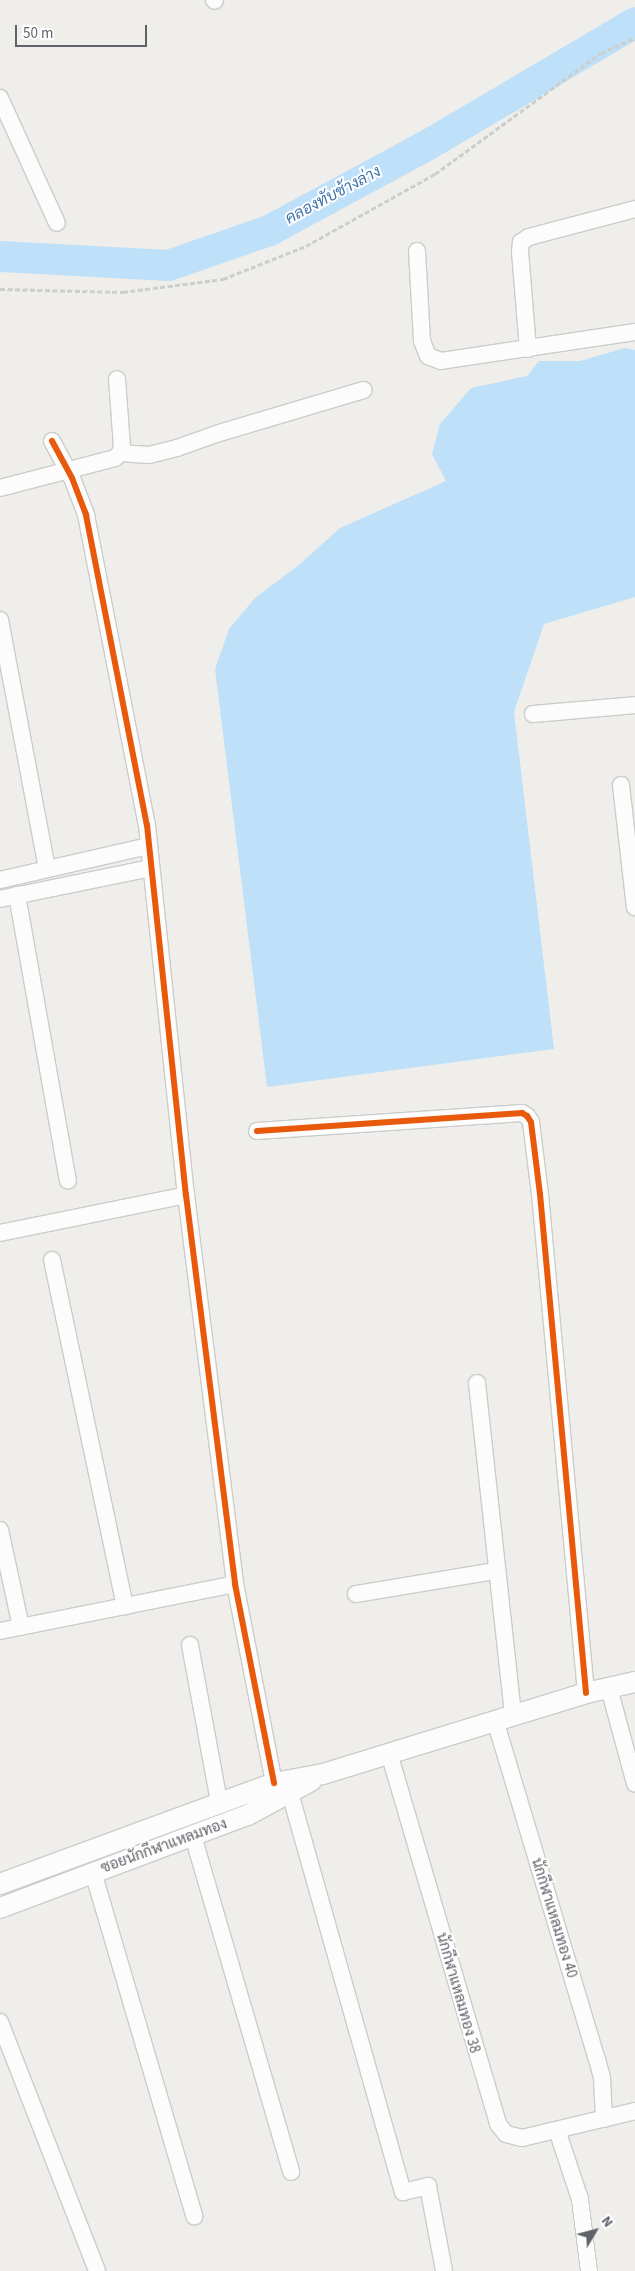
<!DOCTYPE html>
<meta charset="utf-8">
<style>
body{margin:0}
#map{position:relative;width:635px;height:2271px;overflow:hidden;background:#efeeea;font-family:"Source Sans 3",Sarabun,sans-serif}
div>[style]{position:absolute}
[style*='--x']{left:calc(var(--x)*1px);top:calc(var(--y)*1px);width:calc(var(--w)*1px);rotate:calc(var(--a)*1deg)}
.water>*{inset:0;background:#bfe0f9}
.river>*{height:31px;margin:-15.5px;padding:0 15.5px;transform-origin:15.5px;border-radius:15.5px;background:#bfe0f9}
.path>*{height:3px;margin-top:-1.5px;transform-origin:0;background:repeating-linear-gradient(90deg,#cacfcc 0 5px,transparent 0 7.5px)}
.roads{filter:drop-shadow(1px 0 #cbcccc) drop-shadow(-1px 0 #cbcccc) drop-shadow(0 1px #cbcccc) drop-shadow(0 -1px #cbcccc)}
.minor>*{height:16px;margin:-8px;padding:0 8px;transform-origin:8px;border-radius:8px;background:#fdfcfc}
.tertiary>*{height:20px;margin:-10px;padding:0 10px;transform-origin:10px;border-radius:10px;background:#fdfcfc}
.cycleway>*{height:6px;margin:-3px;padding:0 3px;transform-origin:3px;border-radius:3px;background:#e8590c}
span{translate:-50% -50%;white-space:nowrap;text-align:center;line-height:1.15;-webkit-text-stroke:4px #fff;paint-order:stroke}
.street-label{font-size:15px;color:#5f6368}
.water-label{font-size:16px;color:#4174aa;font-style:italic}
.north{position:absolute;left:570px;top:2206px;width:50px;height:50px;-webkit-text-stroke:4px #fff;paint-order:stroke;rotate:53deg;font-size:14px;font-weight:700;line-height:20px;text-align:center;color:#5f6368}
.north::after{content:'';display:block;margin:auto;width:18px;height:22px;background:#5f6368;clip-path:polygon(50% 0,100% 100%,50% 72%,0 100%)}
.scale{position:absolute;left:15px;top:25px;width:132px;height:22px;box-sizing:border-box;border:2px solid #5f6368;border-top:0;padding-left:6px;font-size:15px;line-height:18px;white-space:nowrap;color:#5f6368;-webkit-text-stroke:4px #fff;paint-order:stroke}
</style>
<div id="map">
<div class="water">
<i style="clip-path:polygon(625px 348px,635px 350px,635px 597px,544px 624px,514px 712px,554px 1049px,267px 1087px,215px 669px,229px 629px,255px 598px,299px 565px,340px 528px,446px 481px,432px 454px,440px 424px,471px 388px,527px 376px,539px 361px,580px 361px)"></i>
</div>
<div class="river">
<i style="--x:0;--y:256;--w:168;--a:3.1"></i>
<i style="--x:168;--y:265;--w:107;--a:-19.1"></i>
<i style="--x:269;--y:230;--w:181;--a:-28.4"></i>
<i style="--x:428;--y:144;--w:240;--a:-30.5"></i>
</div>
<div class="path">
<i style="--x:0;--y:289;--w:123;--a:1.4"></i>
<i style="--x:123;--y:292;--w:101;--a:-7.4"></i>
<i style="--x:223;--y:279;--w:89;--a:-21.7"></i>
<i style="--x:306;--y:246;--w:148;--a:-29.2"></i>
<i style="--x:435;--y:174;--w:205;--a:-36.1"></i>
<i style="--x:601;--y:53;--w:37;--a:-24"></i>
</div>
<div class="roads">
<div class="minor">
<i style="--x:214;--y:0;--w:1;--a:45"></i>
<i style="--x:0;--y:98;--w:137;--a:65.5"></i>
<i style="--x:417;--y:251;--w:90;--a:86.8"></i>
<i style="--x:422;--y:341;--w:16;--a:68"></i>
<i style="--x:428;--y:356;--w:14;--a:21"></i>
<i style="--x:441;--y:361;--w:196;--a:-8.5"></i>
<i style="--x:528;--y:349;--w:98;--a:-94.7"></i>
<i style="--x:520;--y:251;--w:9;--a:-84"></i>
<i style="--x:521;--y:242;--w:9;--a:-32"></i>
<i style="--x:529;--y:237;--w:110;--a:-14.8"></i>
<i style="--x:52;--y:441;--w:42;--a:61.6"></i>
<i style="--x:72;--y:478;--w:40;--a:69"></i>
<i style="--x:86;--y:515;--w:316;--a:78.9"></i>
<i style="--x:147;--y:825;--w:372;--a:84"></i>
<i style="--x:186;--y:1195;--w:392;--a:82.8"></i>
<i style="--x:235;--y:1584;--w:203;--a:78.9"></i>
<i style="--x:120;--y:453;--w:29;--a:4"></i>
<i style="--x:149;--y:455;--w:29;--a:-14"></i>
<i style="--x:177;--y:448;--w:41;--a:-19.7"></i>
<i style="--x:216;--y:434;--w:154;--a:-16.6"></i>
<i style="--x:0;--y:488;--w:119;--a:-14.6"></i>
<i style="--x:115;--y:458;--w:7;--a:-45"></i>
<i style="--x:120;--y:453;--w:6;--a:-72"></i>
<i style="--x:122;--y:447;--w:68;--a:-94.2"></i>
<i style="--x:0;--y:620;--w:253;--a:79.3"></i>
<i style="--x:533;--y:714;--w:102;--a:-5"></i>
<i style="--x:621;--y:785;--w:123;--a:83.5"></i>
<i style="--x:0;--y:880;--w:153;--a:-12.9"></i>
<i style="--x:17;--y:895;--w:290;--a:79.9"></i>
<i style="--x:0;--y:899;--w:154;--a:-11.6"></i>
<i style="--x:257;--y:1131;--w:266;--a:-3.9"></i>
<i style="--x:522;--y:1113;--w:6;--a:31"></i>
<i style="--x:527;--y:1116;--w:7;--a:56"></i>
<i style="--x:531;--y:1122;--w:73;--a:82.9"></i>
<i style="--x:540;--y:1194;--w:501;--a:84.73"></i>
<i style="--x:0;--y:1233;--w:190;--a:-11.5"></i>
<i style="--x:52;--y:1260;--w:354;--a:78.1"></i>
<i style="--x:477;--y:1383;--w:334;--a:83.8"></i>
<i style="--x:0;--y:1530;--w:99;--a:77.8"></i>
<i style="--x:356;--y:1594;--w:141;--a:-9.4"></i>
<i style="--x:0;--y:1631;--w:240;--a:-11.3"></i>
<i style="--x:190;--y:1645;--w:160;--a:79.5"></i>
<i style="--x:609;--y:1688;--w:99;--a:74.8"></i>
<i style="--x:495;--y:1720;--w:354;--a:73.3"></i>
<i style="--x:597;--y:2059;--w:20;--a:75"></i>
<i style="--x:602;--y:2078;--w:41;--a:87.2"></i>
<i style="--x:389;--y:1753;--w:387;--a:73.6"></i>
<i style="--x:498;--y:2124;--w:13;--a:51"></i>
<i style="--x:506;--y:2134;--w:16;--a:14"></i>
<i style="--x:522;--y:2138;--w:116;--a:-13.4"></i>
<i style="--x:290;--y:1793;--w:415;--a:74.2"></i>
<i style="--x:403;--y:2192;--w:26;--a:-13"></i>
<i style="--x:428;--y:2186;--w:86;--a:79.3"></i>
<i style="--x:193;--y:1836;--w:350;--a:73.7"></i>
<i style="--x:93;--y:1872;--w:359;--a:73.6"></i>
<i style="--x:0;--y:2022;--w:267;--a:68.7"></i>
<i style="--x:557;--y:2130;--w:73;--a:71.6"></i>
<i style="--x:580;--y:2199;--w:73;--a:82.9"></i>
</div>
<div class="tertiary">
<i style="--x:0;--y:1884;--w:292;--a:-20.2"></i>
<i style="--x:274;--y:1783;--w:50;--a:-10.4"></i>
<i style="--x:323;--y:1774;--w:275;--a:-17.1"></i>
<i style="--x:586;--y:1693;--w:50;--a:-12.7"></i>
<i style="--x:0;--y:1908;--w:265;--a:-20.6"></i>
<i style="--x:248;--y:1815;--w:72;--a:-28.4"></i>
</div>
</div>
<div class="cycleway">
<i style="--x:52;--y:441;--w:42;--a:61.6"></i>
<i style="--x:72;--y:478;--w:40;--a:69"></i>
<i style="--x:86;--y:515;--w:316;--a:78.9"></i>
<i style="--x:147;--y:825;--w:372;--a:84"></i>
<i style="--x:186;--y:1195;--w:392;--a:82.8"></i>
<i style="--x:235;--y:1584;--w:203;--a:78.9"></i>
<i style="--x:257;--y:1131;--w:266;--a:-3.9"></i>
<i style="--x:522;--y:1113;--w:6;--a:31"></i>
<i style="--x:527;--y:1116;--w:7;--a:56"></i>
<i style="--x:531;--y:1122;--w:73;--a:82.9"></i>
<i style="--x:540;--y:1194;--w:501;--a:84.73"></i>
</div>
<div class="street-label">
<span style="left:164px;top:1846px;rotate:-20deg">ซอยนักกีฬาแหลมทอง</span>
<span style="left:554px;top:1918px;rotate:73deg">นักกีฬาแหลมทอง 40</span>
<span style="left:458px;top:1993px;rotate:74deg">นักกีฬาแหลมทอง 38</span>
</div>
<div class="water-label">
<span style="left:333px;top:195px;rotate:-28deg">คลองทับช้างล่าง</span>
</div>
<div class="north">N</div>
<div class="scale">50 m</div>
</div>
